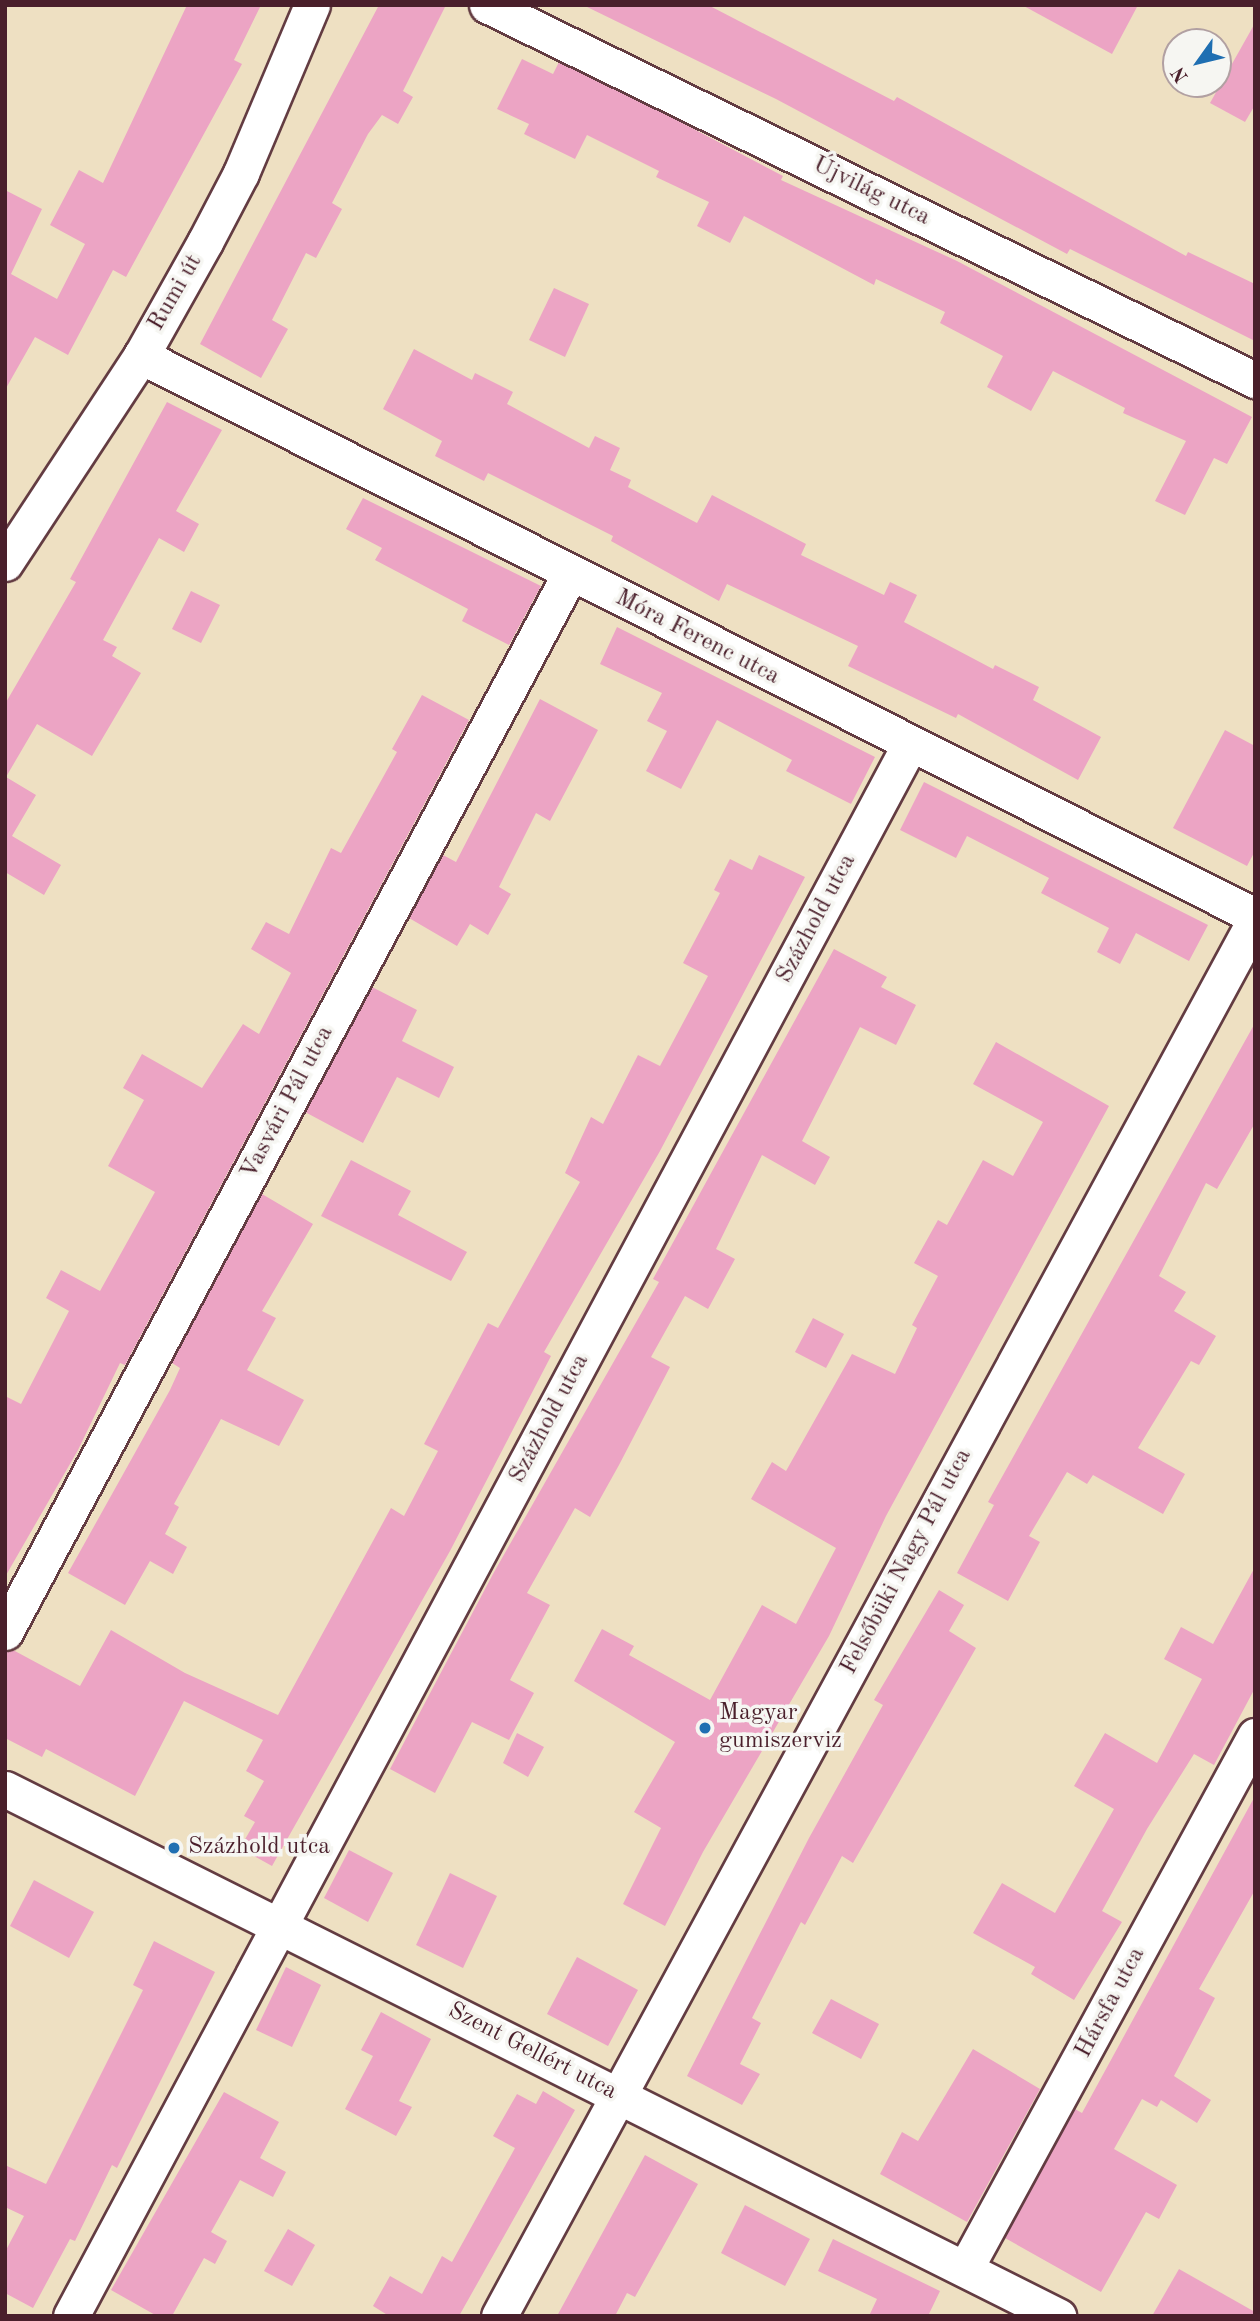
<!DOCTYPE html>
<meta charset="utf-8">
<style>
body{margin:0}
#map{position:relative;width:1260px;height:2321px;overflow:hidden;background:#eee0c2;font-family:"Old Standard TT",serif}
div>[style]{position:absolute}
[style*='--x']{left:calc(var(--x)*1px);top:calc(var(--y)*1px);width:calc(var(--w)*1px);rotate:calc(var(--a)*1deg)}
.building>*{inset:0;background:#eca4c4}
.roads{filter:drop-shadow(2px 0 #633c42) drop-shadow(-2px 0 #633c42) drop-shadow(0 2px #633c42) drop-shadow(0 -2px #633c42)}
.minor>*{height:35px;margin:-17.5px;padding:0 17.5px;transform-origin:17.5px;border-radius:17.5px;background:#fff}
.dots>*{width:19px;height:19px;translate:-50% -50%;box-sizing:border-box;border:4px solid #f6f6f2;border-radius:50%}
span{translate:-50% -50%;white-space:nowrap;text-align:center;line-height:1.15;-webkit-text-stroke:7px #f6f6f2;paint-order:stroke}
.street-label{font-size:24px;color:#4a1f2b}
.poi-label{font-size:24px;color:#4a1f2b}
.left{translate:0 -50%;text-align:left}
.frame{position:absolute;inset:0;border:7px solid #4a1f2b;pointer-events:none}
.north{position:absolute;left:1162px;top:28px;width:70px;height:70px;box-sizing:border-box;background:#f6f6f2;border:2px solid #b1a0a2;border-radius:50%;rotate:236deg;font-size:19px;font-weight:700;line-height:28px;text-align:center;color:#4a1f2b}
.north::after{content:'';display:block;margin:auto;width:24px;height:32px;background:#1f6fb2;clip-path:polygon(50% 0,100% 100%,50% 72%,0 100%)}
</style>
<div id="map">
<div class="building">
<i style="clip-path:polygon(187px 5px,261px 5px,234px 60px,242px 64px,126px 277px,113px 270px,68px 355px,35px 337px,5px 390px,5px 190px,42px 209px,11px 274px,57px 299px,85px 244px,50px 225px,79px 170px,103px 183px)"></i>
<i style="clip-path:polygon(379px 5px,446px 5px,403px 91px,413px 97px,398px 124px,382px 115px,368px 134px,332px 203px,342px 209px,316px 258px,306px 253px,272px 320px,288px 329px,261px 378px,200px 344px)"></i>
<i style="clip-path:polygon(583px 5px,708px 5px,894px 101px,897px 97px,1186px 256px,1188px 252px,1255px 284px,1255px 341px,1070px 249px,1067px 254px,776px 99px)"></i>
<i style="clip-path:polygon(1022px 5px,1138px 5px,1112px 54px)"></i>
<i style="clip-path:polygon(1255px 23px,1255px 105px,1245px 122px,1210px 103px)"></i>
<i style="clip-path:polygon(522px 59px,553px 74px,559px 62px,669px 116px,783px 176px,781px 180px,957px 261px,1252px 417px,1227px 464px,1214px 458px,1185px 515px,1155px 501px,1186px 441px,1123px 413px,1125px 408px,1053px 371px,1031px 411px,987px 387px,1003px 356px,940px 323px,945px 312px,876px 279px,874px 285px,744px 216px,730px 243px,697px 226px,709px 202px,656px 177px,659px 171px,587px 135px,575px 159px,524px 134px,529px 124px,497px 109px)"></i>
<i style="clip-path:polygon(554px 288px,589px 304px,565px 357px,529px 340px)"></i>
<i style="clip-path:polygon(414px 349px,472px 380px,475px 373px,513px 392px,507px 404px,589px 448px,595px 436px,620px 448px,610px 470px,631px 480px,628px 487px,697px 523px,712px 495px,806px 544px,801px 555px,884px 595px,890px 582px,917px 595px,904px 622px,993px 669px,995px 665px,1039px 687px,1033px 700px,1101px 737px,1078px 780px,958px 714px,956px 718px,848px 666px,858px 646px,727px 584px,719px 601px,611px 541px,613px 536px,488px 473px,484px 481px,435px 456px,442px 441px,383px 409px)"></i>
<i style="clip-path:polygon(167px 402px,222px 430px,176px 511px,199px 524px,184px 552px,159px 538px,103px 640px,117px 647px,112px 656px,141px 673px,92px 756px,37px 724px,6px 777px,36px 795px,12px 836px,61px 865px,44px 895px,5px 872px,5px 704px,76px 582px,70px 579px)"></i>
<i style="clip-path:polygon(363px 498px,541px 586px,509px 645px,462px 621px,468px 609px,375px 560px,382px 548px,346px 529px)"></i>
<i style="clip-path:polygon(191px 591px,220px 605px,201px 643px,172px 629px)"></i>
<i style="clip-path:polygon(617px 627px,875px 757px,851px 804px,786px 771px,792px 760px,717px 720px,681px 789px,646px 771px,667px 731px,647px 721px,662px 693px,600px 664px)"></i>
<i style="clip-path:polygon(422px 695px,469px 720px,125px 1365px,120px 1363px,78px 1450px,5px 1577px,5px 1396px,21px 1404px,69px 1311px,46px 1298px,61px 1270px,100px 1291px,155px 1192px,108px 1166px,144px 1100px,123px 1088px,142px 1054px,202px 1088px,243px 1024px,259px 1034px,291px 973px,251px 949px,266px 922px,289px 934px,331px 848px,341px 853px,397px 752px,392px 749px)"></i>
<i style="clip-path:polygon(540px 699px,598px 730px,550px 821px,536px 813px,499px 887px,511px 894px,488px 935px,470px 924px,457px 946px,409px 918px,443px 855px,456px 862px)"></i>
<i style="clip-path:polygon(1225px 730px,1255px 746px,1255px 851px,1247px 866px,1173px 828px)"></i>
<i style="clip-path:polygon(924px 782px,1208px 925px,1189px 961px,1136px 933px,1120px 964px,1097px 952px,1109px 928px,1041px 893px,1049px 878px,967px 836px,956px 858px,900px 830px)"></i>
<i style="clip-path:polygon(759px 855px,805px 877px,660px 1151px,544px 1352px,551px 1356px,450px 1551px,272px 1866px,240px 1848px,255px 1822px,244px 1816px,264px 1781px,246px 1771px,263px 1740px,184px 1701px,135px 1796px,46px 1749px,42px 1757px,5px 1738px,5px 1652px,13px 1650px,80px 1686px,111px 1630px,185px 1673px,278px 1715px,391px 1508px,404px 1516px,438px 1451px,424px 1444px,488px 1323px,498px 1328px,580px 1182px,565px 1173px,591px 1117px,603px 1124px,638px 1055px,660px 1066px,708px 976px,683px 963px,720px 893px,714px 890px,730px 859px,752px 870px)"></i>
<i style="clip-path:polygon(834px 949px,887px 977px,881px 987px,916px 1005px,896px 1045px,860px 1027px,802px 1141px,830px 1157px,815px 1185px,762px 1155px,716px 1249px,735px 1259px,708px 1309px,685px 1296px,651px 1357px,670px 1367px,619px 1465px,590px 1517px,575px 1508px,527px 1593px,550px 1605px,510px 1680px,534px 1693px,509px 1740px,472px 1722px,435px 1793px,390px 1769px,493px 1574px,659px 1282px,653px 1279px)"></i>
<i style="clip-path:polygon(372px 987px,417px 1010px,402px 1041px,454px 1067px,439px 1098px,397px 1077px,363px 1143px,305px 1112px)"></i>
<i style="clip-path:polygon(1255px 1023px,1255px 1123px,1217px 1189px,1206px 1183px,1159px 1276px,1186px 1292px,1174px 1311px,1216px 1336px,1199px 1365px,1191px 1361px,1138px 1448px,1185px 1474px,1163px 1514px,1093px 1475px,1087px 1484px,1067px 1472px,1029px 1536px,1040px 1542px,1008px 1601px,957px 1573px,994px 1505px,988px 1502px)"></i>
<i style="clip-path:polygon(996px 1042px,1109px 1106px,886px 1516px,829px 1636px,703px 1852px,665px 1926px,623px 1904px,661px 1828px,634px 1812px,675px 1742px,574px 1681px,602px 1629px,634px 1646px,629px 1655px,710px 1700px,762px 1605px,796px 1624px,836px 1548px,751px 1499px,772px 1462px,786px 1471px,852px 1354px,895px 1374px,917px 1328px,912px 1325px,938px 1276px,914px 1263px,938px 1220px,947px 1225px,983px 1160px,1013px 1176px,1043px 1122px,973px 1084px)"></i>
<i style="clip-path:polygon(351px 1160px,411px 1191px,398px 1215px,467px 1252px,451px 1281px,321px 1216px)"></i>
<i style="clip-path:polygon(262px 1194px,313px 1224px,262px 1311px,276px 1318px,247px 1370px,304px 1400px,279px 1446px,221px 1419px,174px 1504px,179px 1507px,165px 1534px,187px 1547px,173px 1574px,150px 1561px,125px 1605px,68px 1573px,170px 1390px,180px 1368px,172px 1363px)"></i>
<i style="clip-path:polygon(813px 1318px,844px 1334px,826px 1368px,795px 1352px)"></i>
<i style="clip-path:polygon(1255px 1567px,1255px 1688px,1214px 1765px,1194px 1754px,1147px 1829px,1102px 1911px,1122px 1922px,1074px 2000px,1031px 1974px,1035px 1967px,973px 1933px,1002px 1883px,1055px 1913px,1114px 1809px,1074px 1786px,1105px 1733px,1157px 1763px,1202px 1679px,1164px 1659px,1181px 1627px,1213px 1644px)"></i>
<i style="clip-path:polygon(939px 1590px,964px 1605px,949px 1631px,976px 1648px,853px 1863px,842px 1856px,805px 1925px,801px 1922px,752px 2018px,761px 2023px,740px 2064px,760px 2074px,742px 2105px,687px 2076px,809px 1838px,883px 1705px,874px 1700px)"></i>
<i style="clip-path:polygon(517px 1733px,544px 1747px,528px 1777px,503px 1763px)"></i>
<i style="clip-path:polygon(1255px 1796px,1255px 1890px,1199px 1989px,1215px 1998px,1174px 2076px,1211px 2100px,1197px 2123px,1161px 2100px,1157px 2107px,1142px 2099px,1114px 2149px,1177px 2185px,1159px 2219px,1146px 2212px,1101px 2292px,1005px 2238px,1075px 2109px,1082px 2113px)"></i>
<i style="clip-path:polygon(349px 1850px,393px 1873px,368px 1922px,324px 1898px)"></i>
<i style="clip-path:polygon(450px 1873px,497px 1896px,463px 1968px,416px 1945px)"></i>
<i style="clip-path:polygon(34px 1880px,94px 1912px,69px 1958px,10px 1926px)"></i>
<i style="clip-path:polygon(154px 1941px,215px 1972px,117px 2168px,112px 2165px,75px 2241px,70px 2239px,33px 2308px,5px 2293px,5px 2252px,24px 2216px,5px 2207px,5px 2165px,46px 2184px,143px 1990px,133px 1985px)"></i>
<i style="clip-path:polygon(577px 1957px,638px 1990px,608px 2046px,547px 2014px)"></i>
<i style="clip-path:polygon(286px 1967px,321px 1985px,292px 2047px,256px 2030px)"></i>
<i style="clip-path:polygon(831px 1999px,879px 2024px,861px 2059px,812px 2033px)"></i>
<i style="clip-path:polygon(381px 2012px,431px 2039px,399px 2101px,412px 2107px,396px 2136px,345px 2109px,373px 2056px,361px 2050px)"></i>
<i style="clip-path:polygon(973px 2049px,1040px 2089px,967px 2222px,880px 2174px,902px 2132px,918px 2141px)"></i>
<i style="clip-path:polygon(543px 2091px,575px 2110px,459px 2316px,389px 2316px,373px 2306px,390px 2276px,422px 2294px,442px 2256px,452px 2262px,515px 2148px,493px 2136px,517px 2094px,536px 2104px)"></i>
<i style="clip-path:polygon(224px 2092px,279px 2122px,260px 2158px,286px 2172px,273px 2197px,240px 2180px,211px 2232px,227px 2241px,215px 2264px,204px 2258px,172px 2316px,157px 2316px,111px 2290px)"></i>
<i style="clip-path:polygon(645px 2155px,698px 2184px,635px 2297px,627px 2293px,615px 2316px,557px 2316px)"></i>
<i style="clip-path:polygon(745px 2205px,810px 2239px,785px 2286px,721px 2253px)"></i>
<i style="clip-path:polygon(288px 2229px,315px 2245px,292px 2286px,264px 2271px)"></i>
<i style="clip-path:polygon(833px 2239px,940px 2291px,928px 2316px,869px 2316px,877px 2299px,818px 2271px)"></i>
<i style="clip-path:polygon(1179px 2269px,1255px 2312px,1255px 2316px,1152px 2316px)"></i>
</div>
<div class="roads">
<div class="minor">
<i style="--x:487;--y:5;--w:855;--a:26.03"></i>
<i style="--x:141;--y:356;--w:1247;--a:26.69"></i>
<i style="--x:5;--y:563;--w:248;--a:-56.7"></i>
<i style="--x:141;--y:356;--w:131;--a:-60.7"></i>
<i style="--x:205;--y:242;--w:78;--a:-62.4"></i>
<i style="--x:241;--y:173;--w:182;--a:-67.1"></i>
<i style="--x:5;--y:1632;--w:1199;--a:-61.9"></i>
<i style="--x:5;--y:1789;--w:1178;--a:26.59"></i>
<i style="--x:965;--y:2269;--w:607;--a:-61.45"></i>
<i style="--x:71;--y:2316;--w:1782;--a:-61.91"></i>
<i style="--x:499;--y:2316;--w:1588;--a:-61.56"></i>
</div>
</div>
<div class="dots">
<i style="left:705px;top:1728px;background:#1f6fb2"></i>
<i style="left:174px;top:1848px;background:#1f6fb2"></i>
</div>
<div class="street-label">
<span style="left:871px;top:192px;rotate:26deg">Újvilág utca</span>
<span style="left:176px;top:293px;rotate:-60deg">Rumi út</span>
<span style="left:697px;top:638px;rotate:27deg">Móra Ferenc utca</span>
<span style="left:817px;top:919px;rotate:-62deg">Százhold utca</span>
<span style="left:288px;top:1103px;rotate:-62deg">Vasvári Pál utca</span>
<span style="left:550px;top:1419px;rotate:-62deg">Százhold utca</span>
<span style="left:907px;top:1562px;rotate:-62deg">Felsőbüki Nagy Pál utca</span>
<span style="left:1111px;top:2003px;rotate:-62deg">Hársfa utca</span>
<span style="left:532px;top:2052px;rotate:27deg">Szent Gellért utca</span>
</div>
<div class="poi-label">
<span class="left" style="left:719px;top:1728px">Magyar<br>gumiszerviz</span>
<span class="left" style="left:188px;top:1848px">Százhold utca</span>
</div>
<div class="frame"></div>
<div class="north">N</div>
</div>
